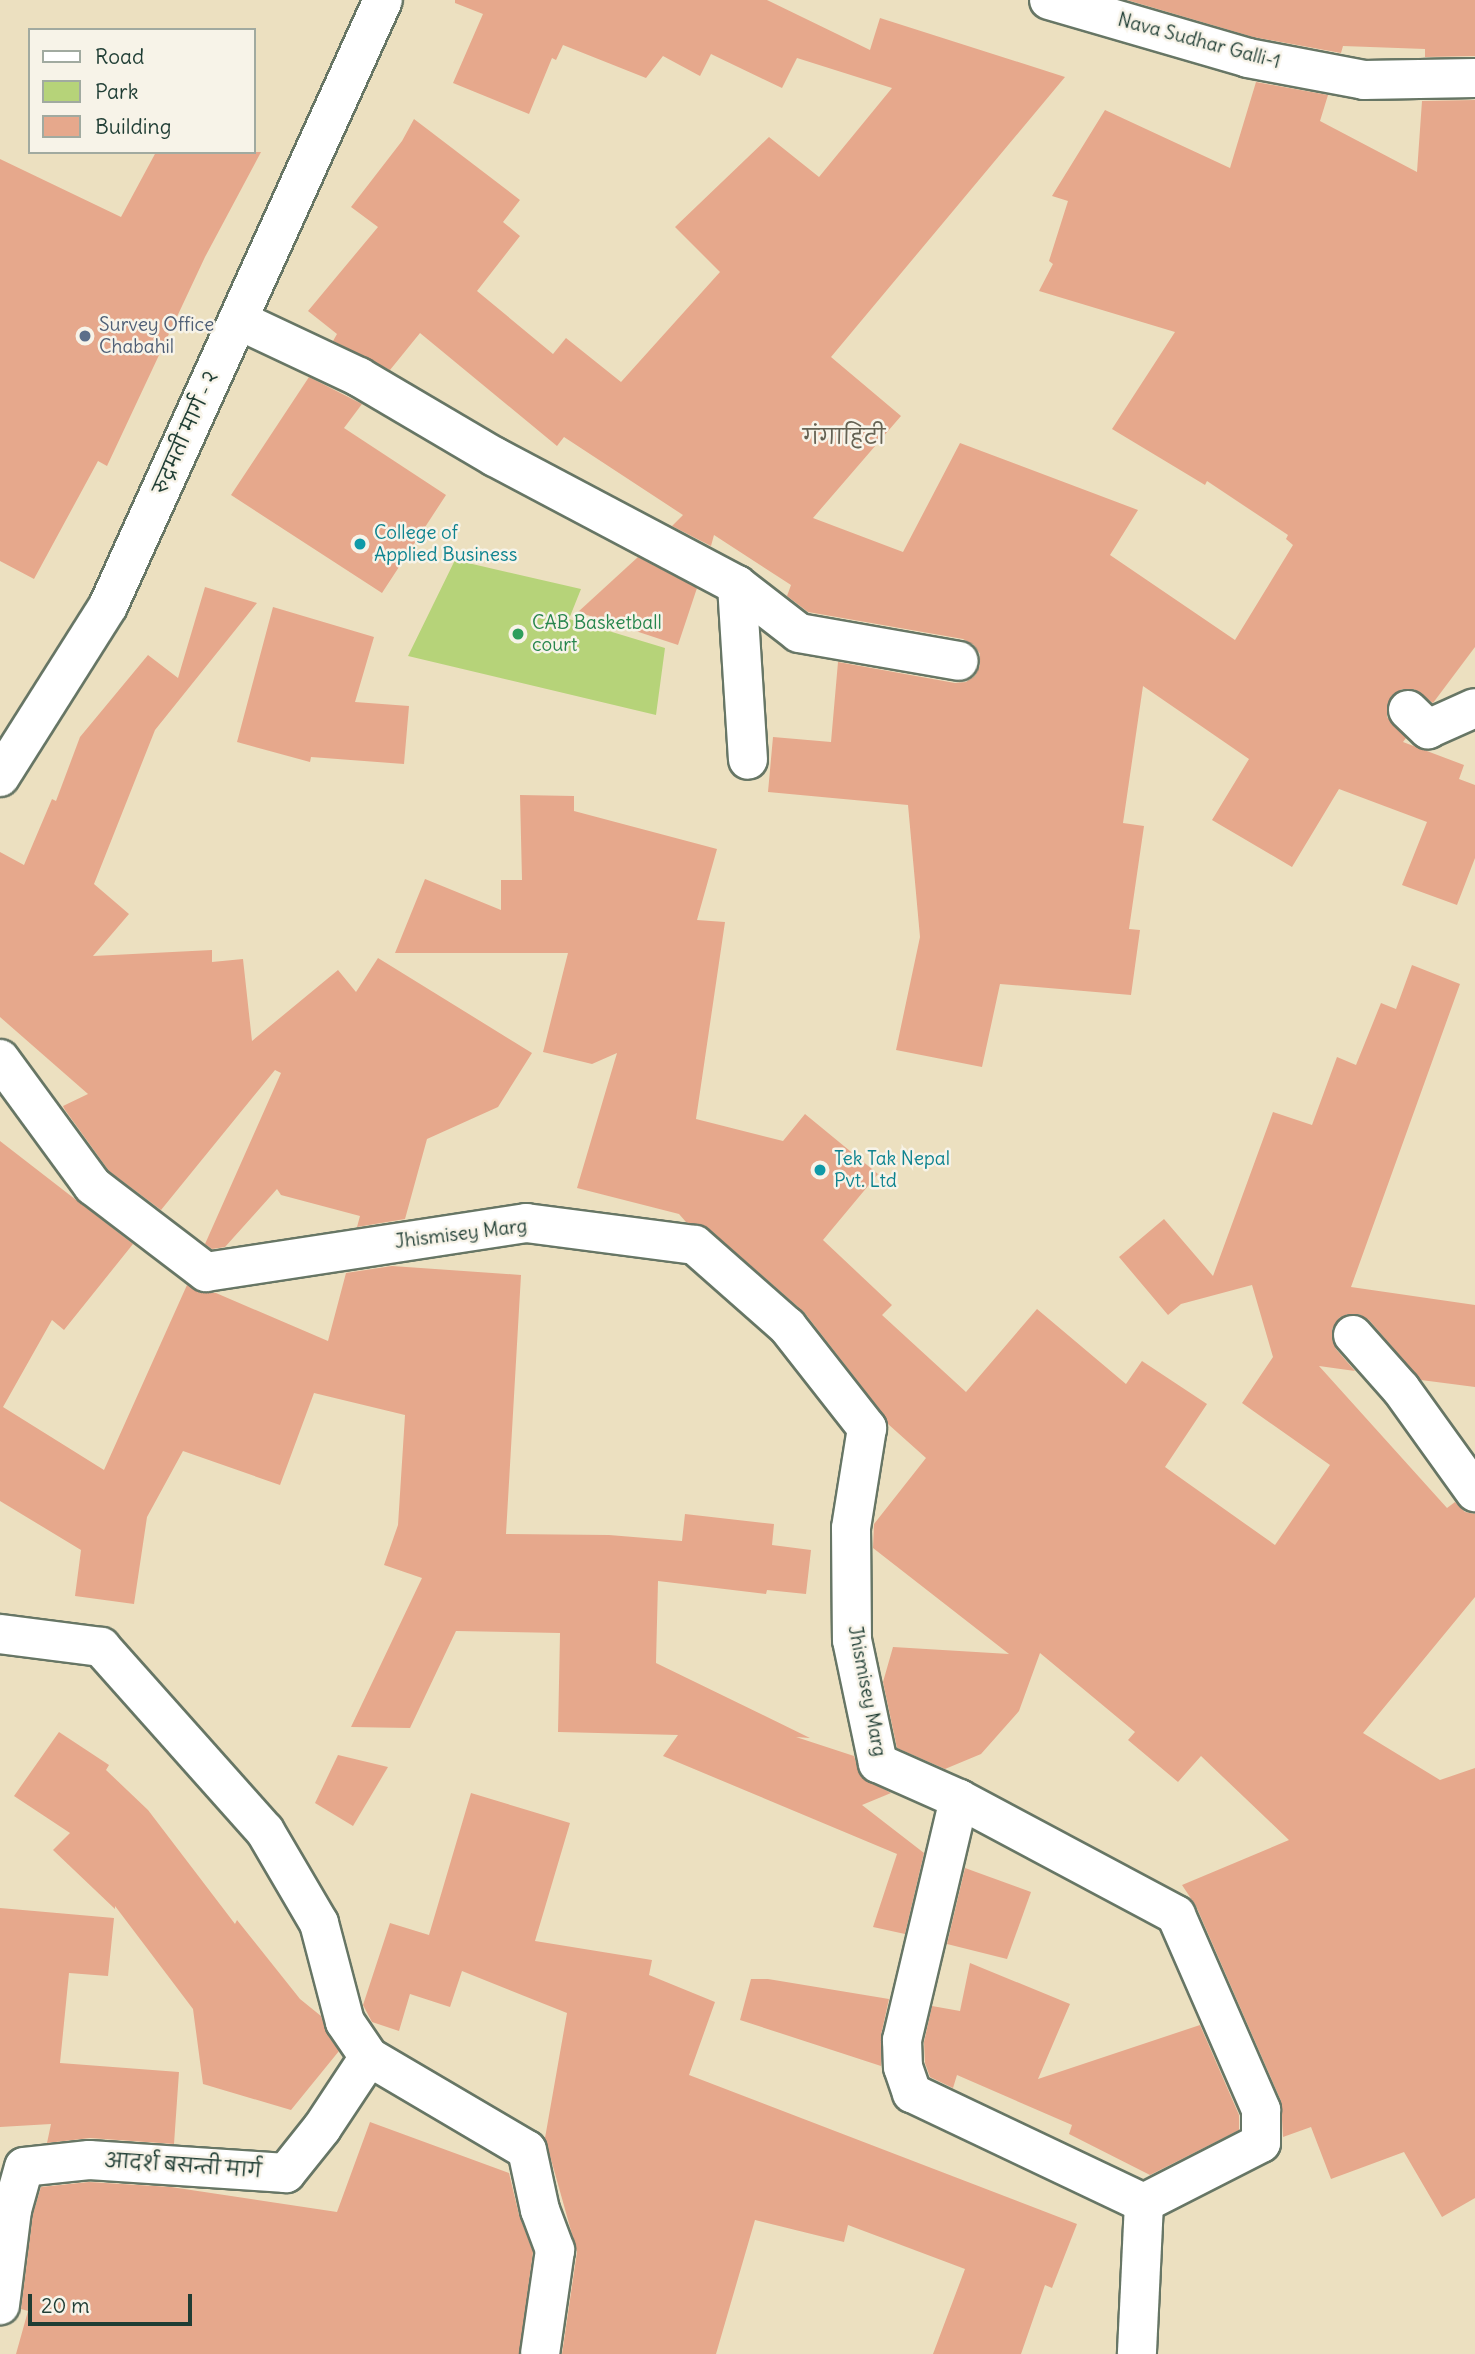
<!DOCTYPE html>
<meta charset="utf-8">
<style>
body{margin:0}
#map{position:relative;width:1475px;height:2354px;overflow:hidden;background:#ece0c0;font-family:Delius,"Playpen Sans Deva",sans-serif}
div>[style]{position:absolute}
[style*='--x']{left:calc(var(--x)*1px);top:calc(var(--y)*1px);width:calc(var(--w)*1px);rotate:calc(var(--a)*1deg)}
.green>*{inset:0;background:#b6d379}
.building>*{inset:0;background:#e6a88c}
.roads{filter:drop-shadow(2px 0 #677665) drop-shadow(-2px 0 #677665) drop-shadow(0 2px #677665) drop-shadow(0 -2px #677665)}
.minor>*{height:38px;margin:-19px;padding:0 19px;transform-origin:19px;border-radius:19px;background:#fff}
.dots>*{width:19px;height:19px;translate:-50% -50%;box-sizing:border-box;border:4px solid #f7f3e8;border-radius:50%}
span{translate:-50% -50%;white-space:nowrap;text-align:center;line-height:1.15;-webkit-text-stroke:5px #f7f3e8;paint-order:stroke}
.street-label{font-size:19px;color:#1f3d34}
.service-label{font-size:19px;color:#4e5e75}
.left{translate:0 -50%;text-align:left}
.culture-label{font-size:19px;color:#0d838f}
.leisure-label{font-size:19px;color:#27864d}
.neighbourhood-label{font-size:21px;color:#656253}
.legend{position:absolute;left:28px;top:28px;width:228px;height:126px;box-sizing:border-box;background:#f7f3e8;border:2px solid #a1aaa0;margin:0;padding:9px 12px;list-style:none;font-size:21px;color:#1f3d34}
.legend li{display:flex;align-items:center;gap:14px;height:35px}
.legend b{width:35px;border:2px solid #a1aaa0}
.scale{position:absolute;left:28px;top:2294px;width:164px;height:32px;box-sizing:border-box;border:4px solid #1f3d34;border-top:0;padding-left:9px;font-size:21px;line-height:24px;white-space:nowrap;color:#1f3d34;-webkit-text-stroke:5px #f7f3e8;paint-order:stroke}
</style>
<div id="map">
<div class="green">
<i style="clip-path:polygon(455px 560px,581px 589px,569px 619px,665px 648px,656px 715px,408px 656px)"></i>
</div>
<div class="building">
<i style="clip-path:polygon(455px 0,767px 0,870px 50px,880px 18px,1065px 77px,831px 357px,901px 416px,813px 518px,903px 552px,960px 443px,1138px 510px,1110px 555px,1235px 640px,1293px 545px,1286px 539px,1288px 535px,1207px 481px,1205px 485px,1112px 429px,1175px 332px,1039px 291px,1053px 264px,1049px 261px,1068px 201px,1052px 196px,1105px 110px,1230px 168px,1256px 82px,1328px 95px,1320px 121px,1417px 172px,1422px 101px,1475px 100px,1475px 647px,1433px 703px,1414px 689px,1402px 689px,1393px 695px,1387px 706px,1387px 717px,1406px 738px,1403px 742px,1464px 765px,1459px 779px,1475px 785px,1475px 858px,1457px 905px,1402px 885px,1427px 822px,1339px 789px,1292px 867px,1212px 820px,1249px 759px,1143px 686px,1123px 823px,1144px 826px,1129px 929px,1140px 930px,1131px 995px,1000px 984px,982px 1067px,896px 1050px,920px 937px,908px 805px,768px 792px,773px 737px,831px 742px,838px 662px,955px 683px,966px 682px,975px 676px,980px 665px,980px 654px,974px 645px,963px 639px,808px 612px,787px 596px,791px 585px,714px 535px,711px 546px,672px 526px,683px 515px,564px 437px,557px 446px,420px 333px,390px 370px,333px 341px,337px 334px,308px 311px,378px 227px,351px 207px,402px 141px,414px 119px,520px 200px,503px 222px,520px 236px,477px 291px,553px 354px,566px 338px,621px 382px,720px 272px,675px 227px,769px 137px,819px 177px,892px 88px,797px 58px,782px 88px,711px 54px,700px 76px,663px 56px,646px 78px,563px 45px,556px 60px,552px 58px,529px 114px,453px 83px,483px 14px,455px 3px)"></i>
<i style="clip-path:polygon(1127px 0,1475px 0,1475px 56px,1425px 57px,1425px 49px,1343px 46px,1341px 53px,1253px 37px)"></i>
<i style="clip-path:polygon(156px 152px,261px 152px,205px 257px,107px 466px,98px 461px,34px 579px,0 561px,0 159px,121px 217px)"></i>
<i style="clip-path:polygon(309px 377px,362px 404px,344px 428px,446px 495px,382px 593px,231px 495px)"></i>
<i style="clip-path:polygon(638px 557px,697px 588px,678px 645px,578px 612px)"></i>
<i style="clip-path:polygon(205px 587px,257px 603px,155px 730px,94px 884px,129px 914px,93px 956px,212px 950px,212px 962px,243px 959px,252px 1041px,338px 970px,356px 992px,378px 958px,532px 1053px,498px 1107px,427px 1139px,405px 1219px,357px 1227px,360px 1216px,281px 1195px,277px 1189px,225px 1247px,212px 1249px,205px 1244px,281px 1073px,275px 1070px,161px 1210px,109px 1171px,65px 1110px,63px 1106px,88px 1094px,0 1017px,0 852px,24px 865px,52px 799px,56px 801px,80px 737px,148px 655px,178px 678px)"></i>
<i style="clip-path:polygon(273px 607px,374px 637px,355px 702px,409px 706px,404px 764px,311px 757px,310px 762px,237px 742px)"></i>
<i style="clip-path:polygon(520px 795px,574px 796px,574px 811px,717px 849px,697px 920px,725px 922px,696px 1119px,783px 1141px,805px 1114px,878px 1174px,823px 1240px,892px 1305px,882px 1315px,966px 1392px,1037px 1309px,1126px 1384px,1142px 1361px,1207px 1404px,1165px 1467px,1275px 1545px,1330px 1465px,1242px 1403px,1273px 1357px,1252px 1285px,1181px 1304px,1168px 1315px,1119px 1257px,1164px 1219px,1213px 1276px,1273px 1112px,1312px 1125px,1337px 1057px,1356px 1065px,1381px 1003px,1396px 1009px,1412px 965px,1460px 984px,1351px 1287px,1475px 1305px,1475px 1387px,1421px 1380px,1369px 1320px,1359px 1314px,1348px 1314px,1339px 1318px,1332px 1329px,1332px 1339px,1336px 1349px,1355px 1371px,1319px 1366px,1447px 1508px,1455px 1502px,1465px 1512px,1475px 1514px,1475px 1597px,1363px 1733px,1440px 1780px,1475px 1768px,1475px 2198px,1442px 2217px,1404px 2152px,1331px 2179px,1311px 2127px,1283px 2137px,1281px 2101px,1196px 1906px,1182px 1885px,1289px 1840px,1201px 1756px,1178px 1782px,1128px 1740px,1135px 1732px,1040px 1653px,1019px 1711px,981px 1754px,945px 1769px,897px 1748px,883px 1682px,893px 1647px,1009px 1654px,873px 1548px,874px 1524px,926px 1458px,888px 1424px,884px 1415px,804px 1312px,709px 1229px,686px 1222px,679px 1214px,577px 1188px,617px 1053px,592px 1064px,543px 1052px,568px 953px,395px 953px,425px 879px,501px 910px,501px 880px,522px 880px)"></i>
<i style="clip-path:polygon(0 1141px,133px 1244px,64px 1330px,52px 1320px,3px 1407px,104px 1470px,187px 1285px,200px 1293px,216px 1293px,328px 1341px,346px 1273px,392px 1266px,521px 1275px,506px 1534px,609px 1535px,682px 1541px,685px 1514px,774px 1524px,772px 1545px,811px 1550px,806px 1594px,767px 1590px,766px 1594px,658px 1581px,656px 1663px,810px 1738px,796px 1737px,854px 1756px,861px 1777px,891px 1793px,862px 1805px,924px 1853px,905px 1934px,873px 1927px,897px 1854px,663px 1756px,678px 1735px,558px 1732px,560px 1633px,456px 1631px,410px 1728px,351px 1727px,422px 1578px,384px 1565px,398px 1525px,405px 1415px,314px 1393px,280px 1485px,183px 1451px,147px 1517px,134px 1604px,75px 1596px,81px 1550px,0 1501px)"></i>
<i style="clip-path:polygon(59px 1732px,109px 1765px,106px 1770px,148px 1810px,235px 1924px,237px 1920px,300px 1999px,321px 2016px,327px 2034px,339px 2051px,291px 2110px,203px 2084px,193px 2009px,115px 1906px,115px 1909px,53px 1850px,70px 1833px,14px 1796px)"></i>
<i style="clip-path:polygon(338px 1755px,388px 1767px,353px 1826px,315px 1803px)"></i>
<i style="clip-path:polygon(471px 1793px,570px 1823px,535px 1941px,652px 1960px,649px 1975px,715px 2002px,689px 2075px,1077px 2224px,1052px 2288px,1045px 2285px,1021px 2354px,933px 2354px,965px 2269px,848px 2225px,844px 2242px,755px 2220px,716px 2354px,562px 2354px,577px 2252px,545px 2138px,567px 2013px,462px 1971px,450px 2007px,410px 1994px,399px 2031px,372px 2022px,363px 2005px,390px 1923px,429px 1935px)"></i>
<i style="clip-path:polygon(965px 1868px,1031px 1892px,1007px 1959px,947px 1944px)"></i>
<i style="clip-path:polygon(0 1908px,114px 1918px,108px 1976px,69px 1973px,60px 2063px,179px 2072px,174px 2144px,90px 2138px,47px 2143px,51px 2124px,0 2127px)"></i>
<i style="clip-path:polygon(970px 1963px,1070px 2004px,1038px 2079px,1200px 2025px,1239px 2115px,1239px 2130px,1150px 2175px,1069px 2134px,1072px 2125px,957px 2075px,953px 2088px,930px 2077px,925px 2063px,924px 2042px,932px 2006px,960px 2011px)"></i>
<i style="clip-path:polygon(751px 1979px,768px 1979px,889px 1999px,881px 2035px,881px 2066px,740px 2020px)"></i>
<i style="clip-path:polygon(370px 2122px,509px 2173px,519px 2215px,533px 2252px,519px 2354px,16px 2354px,28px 2311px,21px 2309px,33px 2214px,41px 2187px,89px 2182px,171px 2187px,337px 2212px)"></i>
</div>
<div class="roads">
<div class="minor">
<i style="--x:1049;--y:0;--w:207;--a:16.2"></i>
<i style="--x:1248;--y:58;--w:118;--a:10.7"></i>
<i style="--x:1364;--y:80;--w:111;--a:-1"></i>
<i style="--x:238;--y:320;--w:134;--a:25.2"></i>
<i style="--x:359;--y:377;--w:158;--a:30.5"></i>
<i style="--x:495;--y:457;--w:274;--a:27.9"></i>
<i style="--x:737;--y:585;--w:175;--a:86.4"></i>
<i style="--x:737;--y:585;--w:78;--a:37.7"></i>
<i style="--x:799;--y:633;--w:162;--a:9.9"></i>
<i style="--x:1408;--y:710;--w:28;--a:44"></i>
<i style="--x:1428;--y:729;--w:51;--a:-24.1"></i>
<i style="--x:0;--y:777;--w:202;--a:-57.7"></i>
<i style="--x:108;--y:606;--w:665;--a:-65.59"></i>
<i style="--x:0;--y:1059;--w:157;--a:53.8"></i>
<i style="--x:93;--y:1186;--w:142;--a:37.3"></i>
<i style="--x:206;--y:1272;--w:324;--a:-8.7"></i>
<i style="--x:526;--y:1223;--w:170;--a:7.4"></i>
<i style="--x:695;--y:1245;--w:123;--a:41.4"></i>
<i style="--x:787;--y:1326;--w:130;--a:51.9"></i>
<i style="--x:867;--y:1428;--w:101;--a:99.1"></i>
<i style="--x:851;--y:1528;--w:112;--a:89.5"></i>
<i style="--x:852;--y:1640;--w:126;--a:78.1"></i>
<i style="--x:878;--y:1763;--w:89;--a:24"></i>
<i style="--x:959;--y:1799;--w:246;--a:28.1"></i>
<i style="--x:1176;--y:1915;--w:213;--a:66.4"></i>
<i style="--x:1261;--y:2110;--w:33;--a:90"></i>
<i style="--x:1261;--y:2143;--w:131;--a:152.9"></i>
<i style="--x:1144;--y:2203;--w:151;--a:92.7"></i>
<i style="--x:1353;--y:1335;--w:72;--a:48.4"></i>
<i style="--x:1401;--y:1389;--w:127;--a:54.3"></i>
<i style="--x:0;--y:1634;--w:102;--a:7.3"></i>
<i style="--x:101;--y:1647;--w:246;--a:48.3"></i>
<i style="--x:265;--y:1831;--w:107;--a:59.6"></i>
<i style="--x:319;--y:1923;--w:102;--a:75.3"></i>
<i style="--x:345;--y:2022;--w:42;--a:55.6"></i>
<i style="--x:369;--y:2057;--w:85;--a:123.5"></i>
<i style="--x:322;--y:2128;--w:58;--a:128.7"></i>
<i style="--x:286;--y:2173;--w:197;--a:-176.2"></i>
<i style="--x:89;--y:2160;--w:65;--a:173.9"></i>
<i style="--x:24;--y:2167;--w:45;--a:105.6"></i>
<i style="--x:12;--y:2210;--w:96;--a:97.2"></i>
<i style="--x:959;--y:1799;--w:248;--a:103.3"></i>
<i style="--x:902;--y:2040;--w:27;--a:88"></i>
<i style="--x:903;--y:2067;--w:28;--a:71"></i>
<i style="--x:912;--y:2093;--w:257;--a:25.4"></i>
<i style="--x:369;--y:2057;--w:183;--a:30.5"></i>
<i style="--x:527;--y:2150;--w:61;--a:77.8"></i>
<i style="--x:540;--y:2210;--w:43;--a:69.4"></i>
<i style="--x:555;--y:2250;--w:105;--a:98.2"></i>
</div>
</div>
<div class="dots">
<i style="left:85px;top:336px;background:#5c6f8a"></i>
<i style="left:360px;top:544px;background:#0f9aa8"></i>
<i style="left:518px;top:634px;background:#2e9e5b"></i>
<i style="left:820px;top:1170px;background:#0f9aa8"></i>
</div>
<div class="street-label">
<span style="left:1199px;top:41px;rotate:15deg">Nava Sudhar Galli-1</span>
<span style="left:186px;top:433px;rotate:-66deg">रुद्रमती मार्ग ‍- २</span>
<span style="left:461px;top:1234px;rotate:-7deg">Jhismisey Marg</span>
<span style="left:867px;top:1691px;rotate:79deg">Jhismisey Marg</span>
<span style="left:183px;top:2166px;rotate:4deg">आदर्श बसन्ती मार्ग</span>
</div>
<div class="service-label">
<span class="left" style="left:99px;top:336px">Survey Office<br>Chabahil</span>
</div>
<div class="culture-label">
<span class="left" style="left:374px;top:544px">College of<br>Applied Business</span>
<span class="left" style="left:834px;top:1170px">Tek Tak Nepal<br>Pvt. Ltd</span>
</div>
<div class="leisure-label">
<span class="left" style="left:532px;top:634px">CAB Basketball<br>court</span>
</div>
<div class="neighbourhood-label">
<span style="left:844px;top:437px">गंगाहिटी</span>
</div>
<ul class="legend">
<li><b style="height:9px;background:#fff"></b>Road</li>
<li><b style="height:19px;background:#b6d379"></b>Park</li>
<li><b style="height:19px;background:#e6a88c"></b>Building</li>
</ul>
<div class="scale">20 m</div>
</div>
